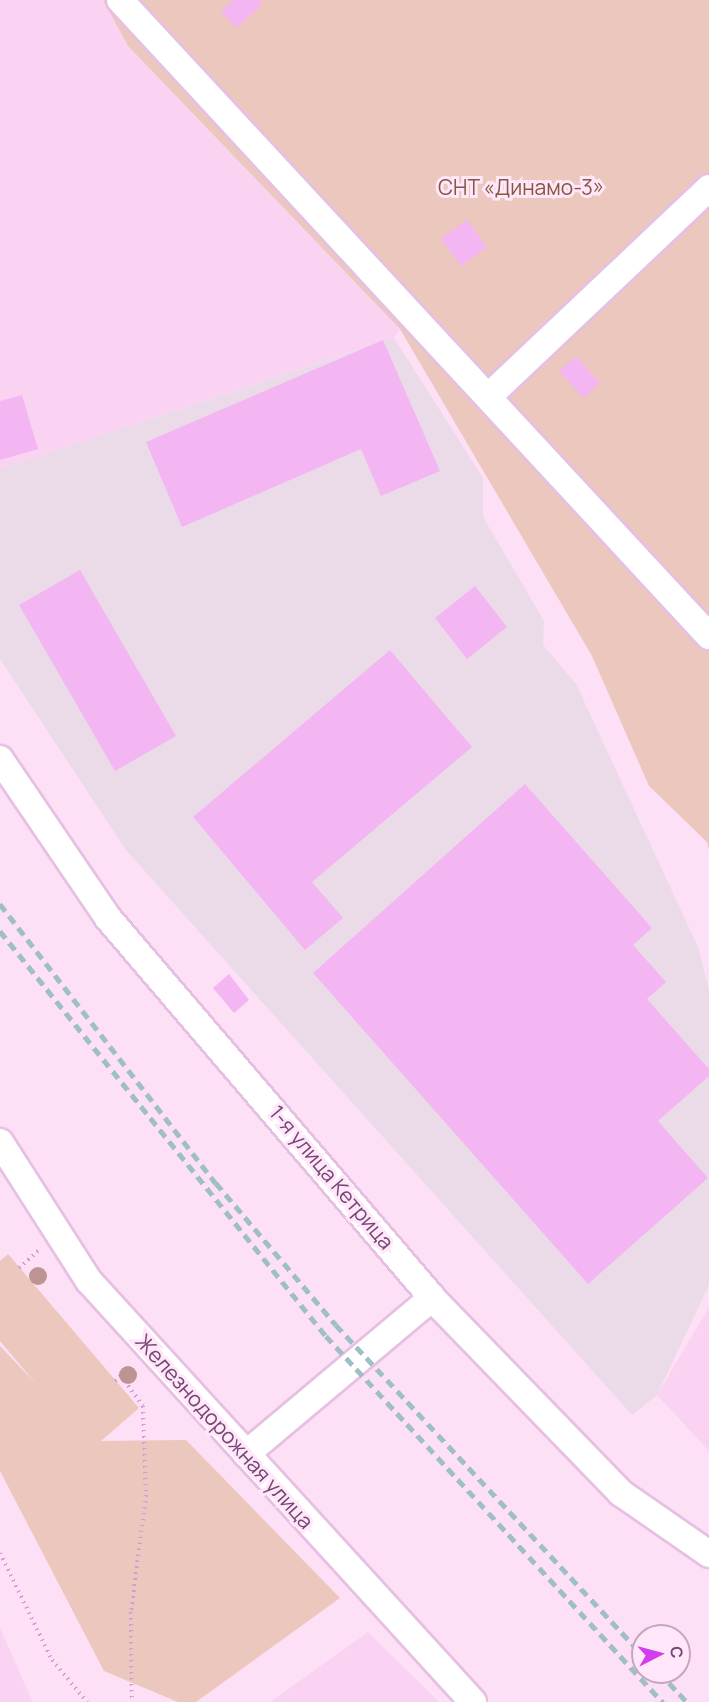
<!DOCTYPE html>
<meta charset="utf-8">
<style>
body{margin:0}
#map{position:relative;width:709px;height:1702px;overflow:hidden;background:#fddff6;font-family:Manrope,sans-serif}
div>[style]{position:absolute}
[style*='--x']{left:calc(var(--x)*1px);top:calc(var(--y)*1px);width:calc(var(--w)*1px);rotate:calc(var(--a)*1deg)}
.residential>*{inset:0;background:#fad3f3}
.industrial>*{inset:0;background:#ebdbe9}
.green>*{inset:0;background:#ebc7bd}
.building>*{inset:0;background:#f4b5f3}
.path>*{height:4px;margin-top:-2px;transform-origin:0;background:repeating-linear-gradient(90deg,#d899d7 0 1.5px,transparent 0 6px)}
.roads{filter:drop-shadow(2px 0 #e6c0e2) drop-shadow(-2px 0 #e6c0e2) drop-shadow(0 2px #e6c0e2) drop-shadow(0 -2px #e6c0e2)}
.minor>*{height:26px;margin:-13px;padding:0 13px;transform-origin:13px;border-radius:13px;background:#fff}
.rail>*{height:4.5px;margin-top:-2.25px;transform-origin:0;background:repeating-linear-gradient(90deg,#9ebfc6 0 9px,transparent 0 15px)}
.trees>*{width:18px;height:18px;margin:-9px;border-radius:50%;background:#bc9593}
span{translate:-50% -50%;white-space:nowrap;text-align:center;line-height:1.15;-webkit-text-stroke:6px #ffe6f9;paint-order:stroke}
.park-label{font-size:21px;color:#865842}
.street-label{font-size:21px;color:#734674}
.north{position:absolute;left:631px;top:1624px;width:60px;height:60px;box-sizing:border-box;background:#ffe6f9;border:2px solid #c7a6c4;border-radius:50%;rotate:84deg;font-size:16px;font-weight:700;line-height:24px;text-align:center;color:#734674}
.north::after{content:'';display:block;margin:auto;width:21px;height:27px;background:#d23dee;clip-path:polygon(50% 0,100% 100%,50% 72%,0 100%)}
</style>
<div id="map">
<div class="residential">
<i style="clip-path:polygon(0 0,103px 0,128px 46px,400px 329px,394px 338px,0 469px)"></i>
<i style="clip-path:polygon(709px 1307px,709px 1451px,657px 1395px)"></i>
<i style="clip-path:polygon(0 1628px,33px 1702px,0 1702px)"></i>
<i style="clip-path:polygon(368px 1632px,439px 1702px,270px 1702px)"></i>
</div>
<div class="industrial">
<i style="clip-path:polygon(394px 338px,483px 478px,483px 517px,544px 621px,543px 645px,576px 684px,698px 947px,709px 991px,709px 1285px,657px 1395px,632px 1415px,126px 850px,0 659px,0 469px)"></i>
</div>
<div class="green">
<i style="clip-path:polygon(103px 0,709px 0,709px 850px,707px 842px,649px 786px,592px 656px,400px 329px,128px 46px)"></i>
<i style="clip-path:polygon(8px 1254px,139px 1408px,101px 1441px,186px 1440px,340px 1598px,196px 1702px,178px 1702px,104px 1671px,0 1471px,0 1346px,37px 1385px,0 1341px,0 1261px)"></i>
</div>
<div class="building">
<i style="clip-path:polygon(234px 0,258px 0,262px 5px,236px 28px,221px 11px)"></i>
<i style="clip-path:polygon(467px 220px,487px 247px,461px 266px,441px 239px)"></i>
<i style="clip-path:polygon(383px 340px,440px 471px,381px 496px,361px 449px,182px 527px,146px 442px)"></i>
<i style="clip-path:polygon(576px 356px,600px 383px,584px 398px,559px 371px)"></i>
<i style="clip-path:polygon(22px 395px,38px 449px,0 460px,0 401px)"></i>
<i style="clip-path:polygon(80px 570px,176px 736px,115px 771px,19px 605px)"></i>
<i style="clip-path:polygon(475px 586px,507px 627px,467px 659px,435px 618px)"></i>
<i style="clip-path:polygon(390px 650px,472px 747px,312px 882px,343px 918px,305px 950px,193px 817px)"></i>
<i style="clip-path:polygon(525px 784px,652px 928px,633px 945px,666px 982px,647px 999px,709px 1069px,709px 1076px,658px 1121px,708px 1178px,588px 1284px,313px 973px)"></i>
<i style="clip-path:polygon(229px 974px,249px 1000px,234px 1013px,213px 988px)"></i>
</div>
<div class="path">
<i style="--x:19;--y:1268;--w:30;--a:-42"></i>
<i style="--x:121;--y:1376;--w:37;--a:54"></i>
<i style="--x:143;--y:1406;--w:89;--a:88.1"></i>
<i style="--x:146;--y:1495;--w:118;--a:97.3"></i>
<i style="--x:131;--y:1612;--w:90;--a:89.4"></i>
<i style="--x:115;--y:1381;--w:23;--a:-43"></i>
<i style="--x:0;--y:1553;--w:119;--a:64.1"></i>
<i style="--x:52;--y:1660;--w:55;--a:50.2"></i>
</div>
<div class="roads">
<div class="minor">
<i style="--x:120;--y:0;--w:867;--a:47.2"></i>
<i style="--x:488;--y:397;--w:304;--a:-43.4"></i>
<i style="--x:0;--y:759;--w:192;--a:55.8"></i>
<i style="--x:108;--y:918;--w:499;--a:49.5"></i>
<i style="--x:432;--y:1298;--w:272;--a:45.9"></i>
<i style="--x:621;--y:1493;--w:107;--a:34.7"></i>
<i style="--x:0;--y:1142;--w:165;--a:57.4"></i>
<i style="--x:89;--y:1281;--w:570;--a:47.63"></i>
<i style="--x:246;--y:1454;--w:243;--a:-40"></i>
</div>
</div>
<div class="rail">
<i style="--x:0;--y:904;--w:353;--a:52.3"></i>
<i style="--x:216;--y:1183;--w:186;--a:49.8"></i>
<i style="--x:336;--y:1325;--w:451;--a:47.1"></i>
<i style="--x:0;--y:931;--w:520;--a:51.17"></i>
<i style="--x:326;--y:1336;--w:498;--a:47.4"></i>
<i style="--x:659;--y:1672;--w:41;--a:47"></i>
</div>
<div class="trees">
<i style="left:38px;top:1276px"></i>
<i style="left:128px;top:1375px"></i>
</div>
<div class="park-label">
<span style="left:521px;top:187px">СНТ «Динамо-3»</span>
</div>
<div class="street-label">
<span style="left:332px;top:1177px;rotate:50deg">1-я улица Кетрица</span>
<span style="left:225px;top:1431px;rotate:48deg">Железнодорожная улица</span>
</div>
<div class="north">С</div>
</div>
